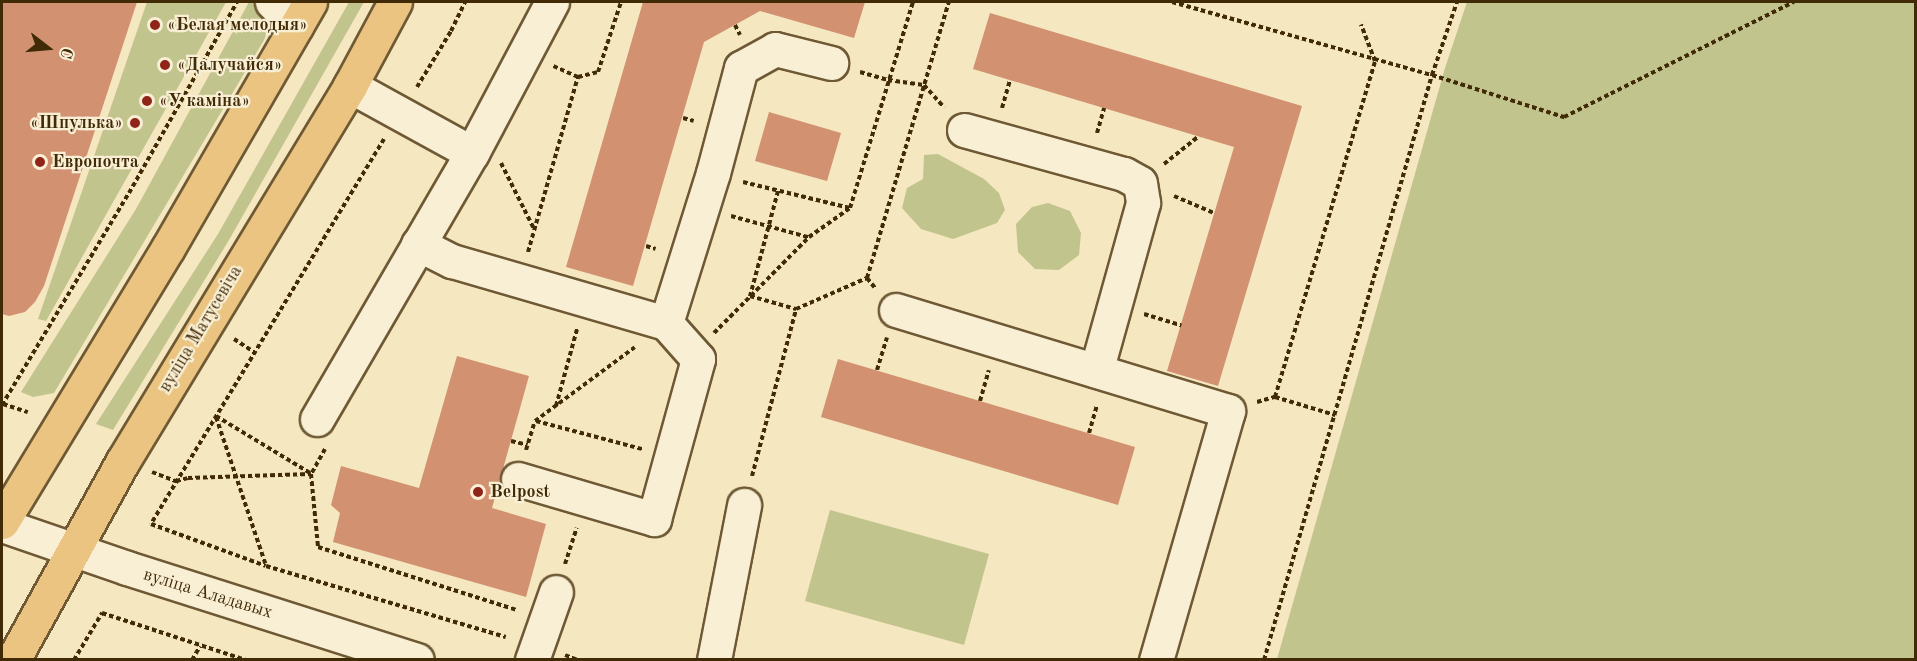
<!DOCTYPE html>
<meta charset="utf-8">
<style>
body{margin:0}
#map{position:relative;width:1917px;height:661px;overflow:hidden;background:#f5e7bf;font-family:"Old Standard TT",serif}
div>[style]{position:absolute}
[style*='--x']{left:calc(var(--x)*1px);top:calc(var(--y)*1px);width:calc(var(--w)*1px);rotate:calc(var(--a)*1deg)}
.green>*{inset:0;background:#c2c48e}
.building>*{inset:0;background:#d29171}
.path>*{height:4px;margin-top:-2px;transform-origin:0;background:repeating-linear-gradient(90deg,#412a06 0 4.5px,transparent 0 7.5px)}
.roads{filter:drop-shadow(2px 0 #6e5934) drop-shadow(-2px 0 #6e5934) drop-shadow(0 2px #6e5934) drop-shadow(0 -2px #6e5934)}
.minor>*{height:33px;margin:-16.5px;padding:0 16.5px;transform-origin:16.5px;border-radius:16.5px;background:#f8efd5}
.major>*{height:33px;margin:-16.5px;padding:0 16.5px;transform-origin:16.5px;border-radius:16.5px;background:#eac480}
.dots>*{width:16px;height:16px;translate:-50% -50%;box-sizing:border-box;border:3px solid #f8efd5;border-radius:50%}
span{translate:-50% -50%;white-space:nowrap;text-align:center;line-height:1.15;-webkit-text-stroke:4.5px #f8efd5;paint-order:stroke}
.poi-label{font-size:18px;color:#412a06;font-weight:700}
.left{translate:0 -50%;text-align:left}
.right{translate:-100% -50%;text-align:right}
.street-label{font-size:18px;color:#412a06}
.frame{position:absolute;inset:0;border:3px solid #412a06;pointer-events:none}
.north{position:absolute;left:18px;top:18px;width:60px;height:60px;-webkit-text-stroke:4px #f8efd5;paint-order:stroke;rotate:106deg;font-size:16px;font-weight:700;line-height:24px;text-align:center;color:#412a06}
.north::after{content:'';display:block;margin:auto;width:21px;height:27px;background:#412a06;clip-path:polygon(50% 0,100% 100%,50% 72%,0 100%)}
</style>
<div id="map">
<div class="green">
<i style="clip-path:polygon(147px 2px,226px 2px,46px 321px,38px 319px)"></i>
<i style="clip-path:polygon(249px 2px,256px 2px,268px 30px,264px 40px,54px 393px,33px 397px,21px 392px,136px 209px)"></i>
<i style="clip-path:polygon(349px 2px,364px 2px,229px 240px,113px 430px,96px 424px,218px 234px)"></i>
<i style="clip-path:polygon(1467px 2px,1915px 2px,1915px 659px,1277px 659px,1445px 68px)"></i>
<i style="clip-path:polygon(938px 154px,984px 179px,999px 193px,1005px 210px,997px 223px,953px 239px,921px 229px,902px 208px,907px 188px,923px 179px,924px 155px)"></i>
<i style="clip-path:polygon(1048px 203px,1070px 211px,1081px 233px,1079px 255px,1059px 270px,1035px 269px,1018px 252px,1016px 224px,1032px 207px)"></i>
<i style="clip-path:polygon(830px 510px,989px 554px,964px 645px,805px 601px)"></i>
</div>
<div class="building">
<i style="clip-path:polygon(2px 2px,137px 2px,44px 286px,35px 302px,25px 312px,9px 316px,2px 314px)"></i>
<i style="clip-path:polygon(643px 2px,865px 2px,854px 38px,760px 11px,704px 42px,633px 286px,566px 267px)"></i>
<i style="clip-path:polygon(990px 13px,1302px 106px,1218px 386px,1167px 371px,1234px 147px,973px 69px)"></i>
<i style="clip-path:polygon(769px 112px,841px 133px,827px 181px,755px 161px)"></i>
<i style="clip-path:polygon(457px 356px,529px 376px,492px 508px,546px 524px,526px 597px,333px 542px,340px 513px,331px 505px,341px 466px,419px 488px)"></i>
<i style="clip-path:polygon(838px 359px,1135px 447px,1118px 505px,821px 417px)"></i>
</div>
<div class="path">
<i style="--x:1172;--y:2;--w:270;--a:15.7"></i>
<i style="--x:1432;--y:75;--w:139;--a:17.7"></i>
<i style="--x:1564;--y:117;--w:257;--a:-26.6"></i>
<i style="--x:735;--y:25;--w:11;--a:63"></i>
<i style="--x:860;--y:72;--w:29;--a:16"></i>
<i style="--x:888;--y:80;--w:36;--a:8"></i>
<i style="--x:924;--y:85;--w:30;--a:48"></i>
<i style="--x:578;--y:77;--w:21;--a:-14"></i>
<i style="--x:598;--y:72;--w:74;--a:-71.8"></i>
<i style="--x:417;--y:87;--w:66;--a:-58.7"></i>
<i style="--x:451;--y:31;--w:32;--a:-64"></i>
<i style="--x:1002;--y:108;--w:29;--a:-74"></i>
<i style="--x:683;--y:118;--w:11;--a:15"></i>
<i style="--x:1097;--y:133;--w:26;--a:-74"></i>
<i style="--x:384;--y:139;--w:450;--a:121.2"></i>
<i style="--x:151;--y:524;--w:122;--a:20.1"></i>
<i style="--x:266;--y:566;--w:250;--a:16.5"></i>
<i style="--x:501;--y:163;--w:74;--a:63.4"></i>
<i style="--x:1164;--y:164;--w:45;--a:-38.7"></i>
<i style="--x:743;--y:182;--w:110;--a:13.7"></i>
<i style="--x:778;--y:191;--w:109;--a:104.9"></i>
<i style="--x:750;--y:296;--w:48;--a:15.8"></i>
<i style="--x:1174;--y:196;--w:43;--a:23"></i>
<i style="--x:731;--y:216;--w:80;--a:15.3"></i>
<i style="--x:646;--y:246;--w:10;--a:17"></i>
<i style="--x:528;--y:252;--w:182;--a:-74.1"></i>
<i style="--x:578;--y:77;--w:27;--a:-156"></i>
<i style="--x:867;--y:278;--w:288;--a:-73.5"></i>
<i style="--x:867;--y:278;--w:14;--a:51"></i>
<i style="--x:1144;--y:314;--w:39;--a:17"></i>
<i style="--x:714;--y:333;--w:135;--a:-45.3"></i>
<i style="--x:809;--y:237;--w:50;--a:-35.3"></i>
<i style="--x:850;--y:208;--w:215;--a:-73"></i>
<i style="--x:234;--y:339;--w:24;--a:33"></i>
<i style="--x:877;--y:370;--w:34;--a:-73"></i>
<i style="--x:1275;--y:397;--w:63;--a:16.7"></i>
<i style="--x:980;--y:401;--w:32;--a:-74"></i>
<i style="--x:1257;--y:402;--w:19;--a:-16"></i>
<i style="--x:1275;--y:397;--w:351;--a:-73.4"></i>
<i style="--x:1375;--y:61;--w:39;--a:-111"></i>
<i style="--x:3;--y:404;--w:26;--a:18"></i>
<i style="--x:2;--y:405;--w:247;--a:-59.1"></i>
<i style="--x:129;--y:193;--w:219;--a:-60.5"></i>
<i style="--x:556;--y:406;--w:80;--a:-74.7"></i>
<i style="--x:216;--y:416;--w:110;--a:31.2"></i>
<i style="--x:216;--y:417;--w:157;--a:71.4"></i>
<i style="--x:536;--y:421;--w:110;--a:14.8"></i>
<i style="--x:1089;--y:433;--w:29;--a:-74"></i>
<i style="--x:511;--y:441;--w:17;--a:13"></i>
<i style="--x:325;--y:449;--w:29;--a:119"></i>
<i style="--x:311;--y:474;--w:73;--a:84.5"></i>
<i style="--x:318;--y:547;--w:209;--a:17.6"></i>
<i style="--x:526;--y:450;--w:30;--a:-73"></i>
<i style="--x:535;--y:421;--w:124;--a:-36.5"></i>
<i style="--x:152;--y:472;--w:26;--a:21"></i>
<i style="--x:176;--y:481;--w:12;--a:-14"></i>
<i style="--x:188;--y:478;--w:123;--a:-1.9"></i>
<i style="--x:752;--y:476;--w:173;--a:-75.2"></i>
<i style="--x:796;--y:309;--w:77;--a:-23.6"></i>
<i style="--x:565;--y:564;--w:38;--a:-72"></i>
<i style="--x:565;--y:655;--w:14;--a:21"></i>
<i style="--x:74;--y:660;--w:55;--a:-59.2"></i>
<i style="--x:102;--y:613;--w:151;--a:18.1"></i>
<i style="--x:192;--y:660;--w:16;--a:-60"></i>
<i style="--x:1264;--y:660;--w:609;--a:-73.98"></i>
<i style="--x:1432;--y:75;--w:77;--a:-71.1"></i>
</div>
<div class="roads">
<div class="minor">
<i style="--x:272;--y:2;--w:34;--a:45"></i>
<i style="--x:350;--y:86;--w:139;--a:28.8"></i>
<i style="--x:964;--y:130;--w:166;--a:15.4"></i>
<i style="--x:1124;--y:174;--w:18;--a:29"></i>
<i style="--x:1140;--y:183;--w:20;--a:81"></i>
<i style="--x:1143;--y:203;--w:174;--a:105.6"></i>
<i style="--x:418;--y:244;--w:38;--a:27"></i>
<i style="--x:452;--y:261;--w:223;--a:16.2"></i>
<i style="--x:896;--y:310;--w:347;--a:16.9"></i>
<i style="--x:1228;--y:411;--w:259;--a:106.1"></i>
<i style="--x:317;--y:419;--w:308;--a:-59.8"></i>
<i style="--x:472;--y:153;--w:171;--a:-62.1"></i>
<i style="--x:518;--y:479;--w:142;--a:16.4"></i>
<i style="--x:654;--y:519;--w:166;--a:-74.6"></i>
<i style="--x:698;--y:359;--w:48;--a:-131.6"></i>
<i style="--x:666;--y:323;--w:157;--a:-72.6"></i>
<i style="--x:713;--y:173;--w:109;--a:-75.1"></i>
<i style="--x:741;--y:68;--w:39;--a:-29"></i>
<i style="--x:775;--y:49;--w:58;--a:14"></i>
<i style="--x:2;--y:525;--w:132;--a:19"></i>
<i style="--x:127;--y:568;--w:304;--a:17.6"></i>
<i style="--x:532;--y:660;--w:72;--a:-70.6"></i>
<i style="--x:714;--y:660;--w:158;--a:-79"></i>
</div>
<div class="major">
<i style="--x:2;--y:522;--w:320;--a:-58.8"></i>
<i style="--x:168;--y:248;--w:284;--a:-60"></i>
<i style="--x:13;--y:660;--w:227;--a:-61.1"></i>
<i style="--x:123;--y:461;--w:438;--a:-58.8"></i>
<i style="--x:350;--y:86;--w:95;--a:-61.8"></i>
</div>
</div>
<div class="dots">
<i style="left:155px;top:25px;background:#8f2418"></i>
<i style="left:165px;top:65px;background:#8f2418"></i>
<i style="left:147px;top:101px;background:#8f2418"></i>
<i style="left:135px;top:123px;background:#8f2418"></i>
<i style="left:40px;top:162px;background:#8f2418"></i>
<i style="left:478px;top:492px;background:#8f2418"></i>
</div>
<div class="poi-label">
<span class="left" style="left:167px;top:25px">«Белая мелодыя»</span>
<span class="left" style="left:177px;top:65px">«Далучайся»</span>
<span class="left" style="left:159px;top:101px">«У каміна»</span>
<span class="right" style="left:123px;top:123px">«Шпулька»</span>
<span class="left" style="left:52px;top:162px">Европочта</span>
<span class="left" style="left:490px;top:492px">Belpost</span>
</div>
<div class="street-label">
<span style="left:201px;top:329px;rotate:-59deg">вуліца Матусевіча</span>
<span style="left:208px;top:594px;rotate:17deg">вуліца Аладавых</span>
</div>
<div class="frame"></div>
<div class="north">С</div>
</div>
